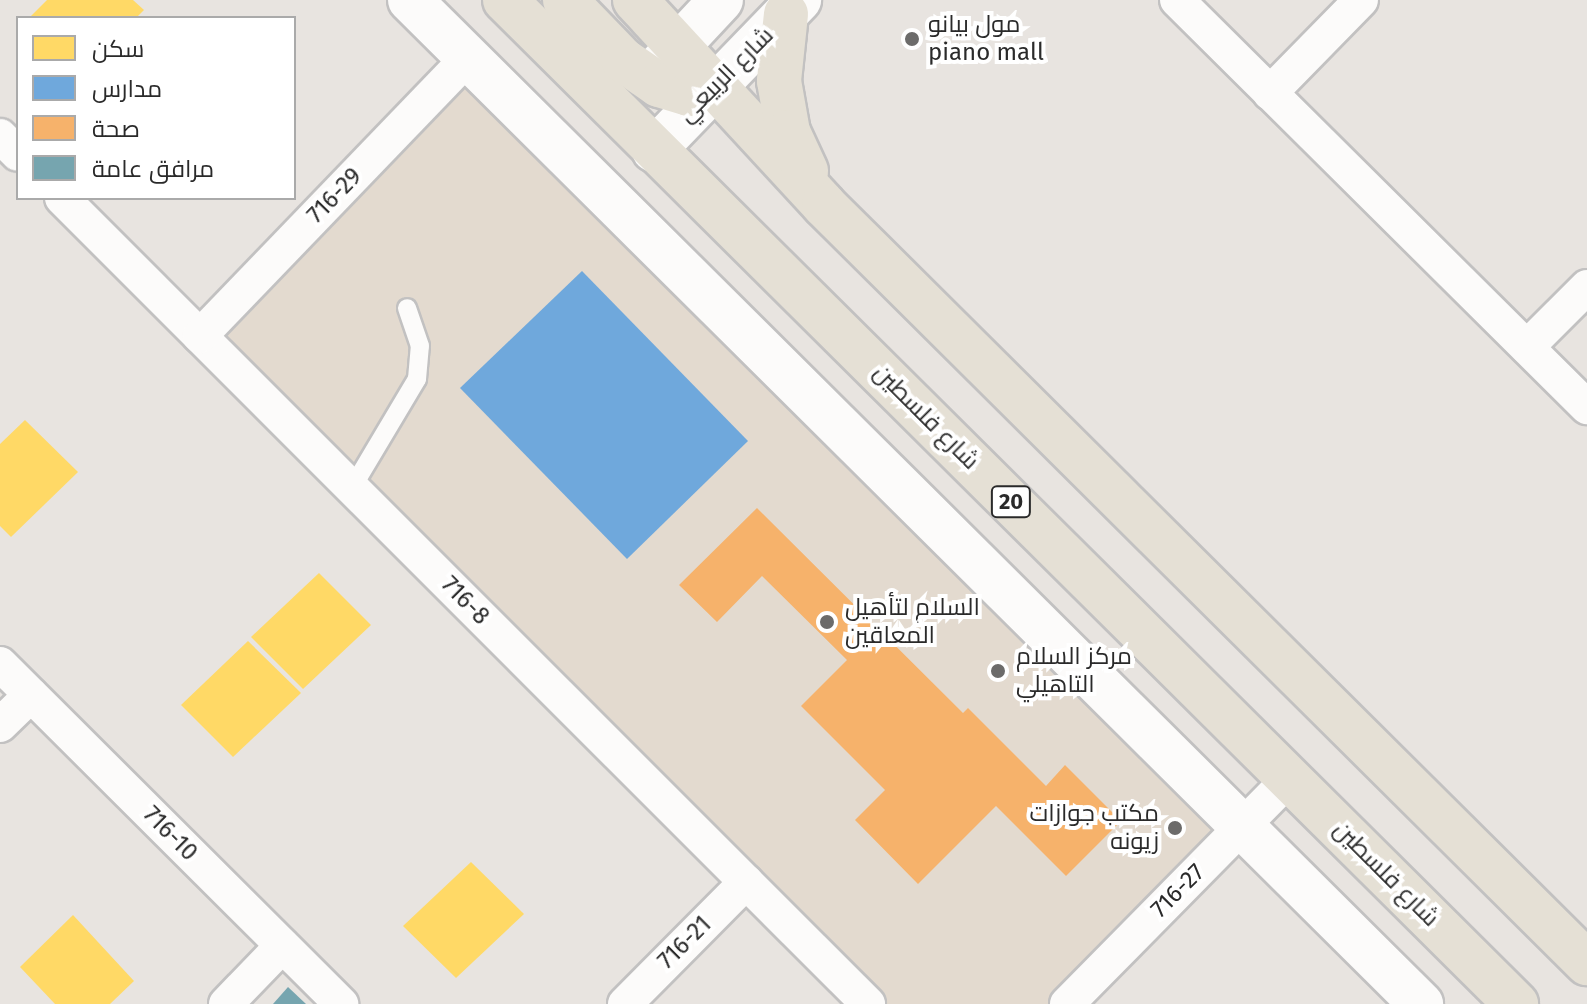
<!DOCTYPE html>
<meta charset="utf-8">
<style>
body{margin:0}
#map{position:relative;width:1587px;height:1004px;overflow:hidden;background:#e8e4e0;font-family:"Fira Sans",Cairo,sans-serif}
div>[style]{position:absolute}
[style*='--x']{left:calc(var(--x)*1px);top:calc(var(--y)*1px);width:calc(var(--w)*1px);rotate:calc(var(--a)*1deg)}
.education>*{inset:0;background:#e3dacf}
.homes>*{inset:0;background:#ffd966}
.schools>*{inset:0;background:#6fa8dc}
.health>*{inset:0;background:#f6b26b}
.public>*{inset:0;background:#76a5af}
.roads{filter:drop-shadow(2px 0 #c2c1c1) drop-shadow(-2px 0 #c2c1c1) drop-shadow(0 2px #c2c1c1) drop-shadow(0 -2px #c2c1c1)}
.service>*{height:18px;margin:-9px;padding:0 9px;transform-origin:9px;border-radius:9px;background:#fcfbfa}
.minor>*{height:34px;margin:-17px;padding:0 17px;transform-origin:17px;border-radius:17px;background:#fcfbfa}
.tertiary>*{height:44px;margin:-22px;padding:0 22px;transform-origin:22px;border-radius:22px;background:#fcfbfa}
.primary>*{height:44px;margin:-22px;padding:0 22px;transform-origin:22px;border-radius:22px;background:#e5e0d5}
.dots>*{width:22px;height:22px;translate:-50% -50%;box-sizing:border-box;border:4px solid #fff;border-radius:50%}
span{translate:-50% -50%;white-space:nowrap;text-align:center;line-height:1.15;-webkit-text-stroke:8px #fff;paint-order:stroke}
.shield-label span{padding:2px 6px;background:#fff;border:2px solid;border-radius:6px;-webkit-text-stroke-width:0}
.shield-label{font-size:22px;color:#2a2a2a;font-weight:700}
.poi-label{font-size:24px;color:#2a2a2a}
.left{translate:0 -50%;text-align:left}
.right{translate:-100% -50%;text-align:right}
.street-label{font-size:24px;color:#2a2a2a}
.legend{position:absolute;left:16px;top:16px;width:280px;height:184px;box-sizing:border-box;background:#fff;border:2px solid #aaa;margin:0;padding:10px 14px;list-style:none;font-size:24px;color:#2a2a2a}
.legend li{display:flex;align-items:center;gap:16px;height:40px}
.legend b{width:40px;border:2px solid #aaa}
</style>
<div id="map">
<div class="education">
<i style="clip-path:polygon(469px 56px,1244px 825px,1066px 1004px,868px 1004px,200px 336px)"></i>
</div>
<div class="homes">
<i style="clip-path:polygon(47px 0,133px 0,144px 10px,136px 18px,29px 18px)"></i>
<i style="clip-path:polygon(25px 420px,78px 472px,11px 537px,0 526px,0 444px)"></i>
<i style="clip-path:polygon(319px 573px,371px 625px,303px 689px,251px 637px)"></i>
<i style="clip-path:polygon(248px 641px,301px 693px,233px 757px,181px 705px)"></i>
<i style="clip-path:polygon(471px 862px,524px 914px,456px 978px,403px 926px)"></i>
<i style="clip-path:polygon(73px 915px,134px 981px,110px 1004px,55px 1004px,20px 967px)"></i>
</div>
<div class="schools">
<i style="clip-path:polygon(582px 271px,748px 441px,627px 559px,460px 388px)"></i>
</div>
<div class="health">
<i style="clip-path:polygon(757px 508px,963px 713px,968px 708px,1046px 786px,1065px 765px,1121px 821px,1066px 876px,996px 806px,918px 884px,855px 820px,885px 790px,801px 706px,847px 660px,762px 576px,717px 622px,679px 585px)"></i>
</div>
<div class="public">
<i style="clip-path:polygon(288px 987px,306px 1004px,273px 1004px)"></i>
</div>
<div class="roads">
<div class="service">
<i style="--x:352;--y:488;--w:127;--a:-59.2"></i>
<i style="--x:417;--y:379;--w:33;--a:-85"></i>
<i style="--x:420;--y:346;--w:40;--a:-108.9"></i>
</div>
<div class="minor">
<i style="--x:1177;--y:0;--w:578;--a:44.79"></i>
<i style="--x:1270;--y:93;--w:130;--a:-45.6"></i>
<i style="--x:0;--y:136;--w:25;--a:45"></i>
<i style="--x:62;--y:198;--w:1140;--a:45"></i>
<i style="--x:200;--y:336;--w:388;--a:-46.1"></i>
<i style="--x:1527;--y:347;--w:85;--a:-45"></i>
<i style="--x:0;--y:664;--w:482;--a:44.9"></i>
<i style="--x:0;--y:725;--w:43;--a:-44.1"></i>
<i style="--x:226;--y:1004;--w:81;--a:-46"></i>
<i style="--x:625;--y:1004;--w:172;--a:-45.2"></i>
<i style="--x:1067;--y:1004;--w:317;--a:-45.4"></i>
</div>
<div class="tertiary">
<i style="--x:410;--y:0;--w:1425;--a:44.8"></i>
<i style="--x:652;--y:74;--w:101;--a:-47"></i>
<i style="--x:654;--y:150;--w:209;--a:-46"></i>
</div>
<div class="primary">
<i style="--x:505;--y:0;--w:1425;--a:44.8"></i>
<i style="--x:565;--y:0;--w:83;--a:46"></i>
<i style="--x:623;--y:60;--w:44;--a:34.8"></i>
<i style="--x:659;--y:85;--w:31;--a:17"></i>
<i style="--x:689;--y:94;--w:26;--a:-23"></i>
<i style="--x:635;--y:0;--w:279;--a:47.3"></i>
<i style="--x:824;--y:205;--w:1076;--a:44.81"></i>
<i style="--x:786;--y:14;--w:67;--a:96"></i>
<i style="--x:779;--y:81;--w:52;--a:80"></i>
<i style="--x:788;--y:132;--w:43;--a:65.2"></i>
</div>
</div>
<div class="dots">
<i style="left:912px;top:39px;background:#6c6b6a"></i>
<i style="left:827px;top:622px;background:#6c6b6a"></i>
<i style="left:998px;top:671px;background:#6c6b6a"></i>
<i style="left:1175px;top:828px;background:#6c6b6a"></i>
</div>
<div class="shield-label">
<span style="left:1011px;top:502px">20</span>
</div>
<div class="poi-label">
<span class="left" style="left:928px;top:39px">مول بيانو<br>piano mall</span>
<span class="left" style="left:845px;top:622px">السلام لتأهيل<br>المعاقين</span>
<span class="left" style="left:1016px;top:671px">مركز السلام<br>التاهيلي</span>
<span class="right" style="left:1159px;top:828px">مكتب جوازات<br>زيونه</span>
</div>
<div class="street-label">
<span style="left:726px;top:75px;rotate:-45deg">شارع الربيعي</span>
<span style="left:335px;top:196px;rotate:-46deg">716-29</span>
<span style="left:926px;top:417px;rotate:45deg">شارع فلسطين</span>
<span style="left:465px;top:601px;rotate:45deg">716-8</span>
<span style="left:170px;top:834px;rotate:45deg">716-10</span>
<span style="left:1386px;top:874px;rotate:45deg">شارع فلسطين</span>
<span style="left:1178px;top:891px;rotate:-45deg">716-27</span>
<span style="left:685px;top:943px;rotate:-45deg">716-21</span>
</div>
<ul class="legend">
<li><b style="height:22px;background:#ffd966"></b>سكن</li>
<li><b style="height:22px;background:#6fa8dc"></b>مدارس</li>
<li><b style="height:22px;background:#f6b26b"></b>صحة</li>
<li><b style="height:22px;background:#76a5af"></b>مرافق عامة</li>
</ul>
</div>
